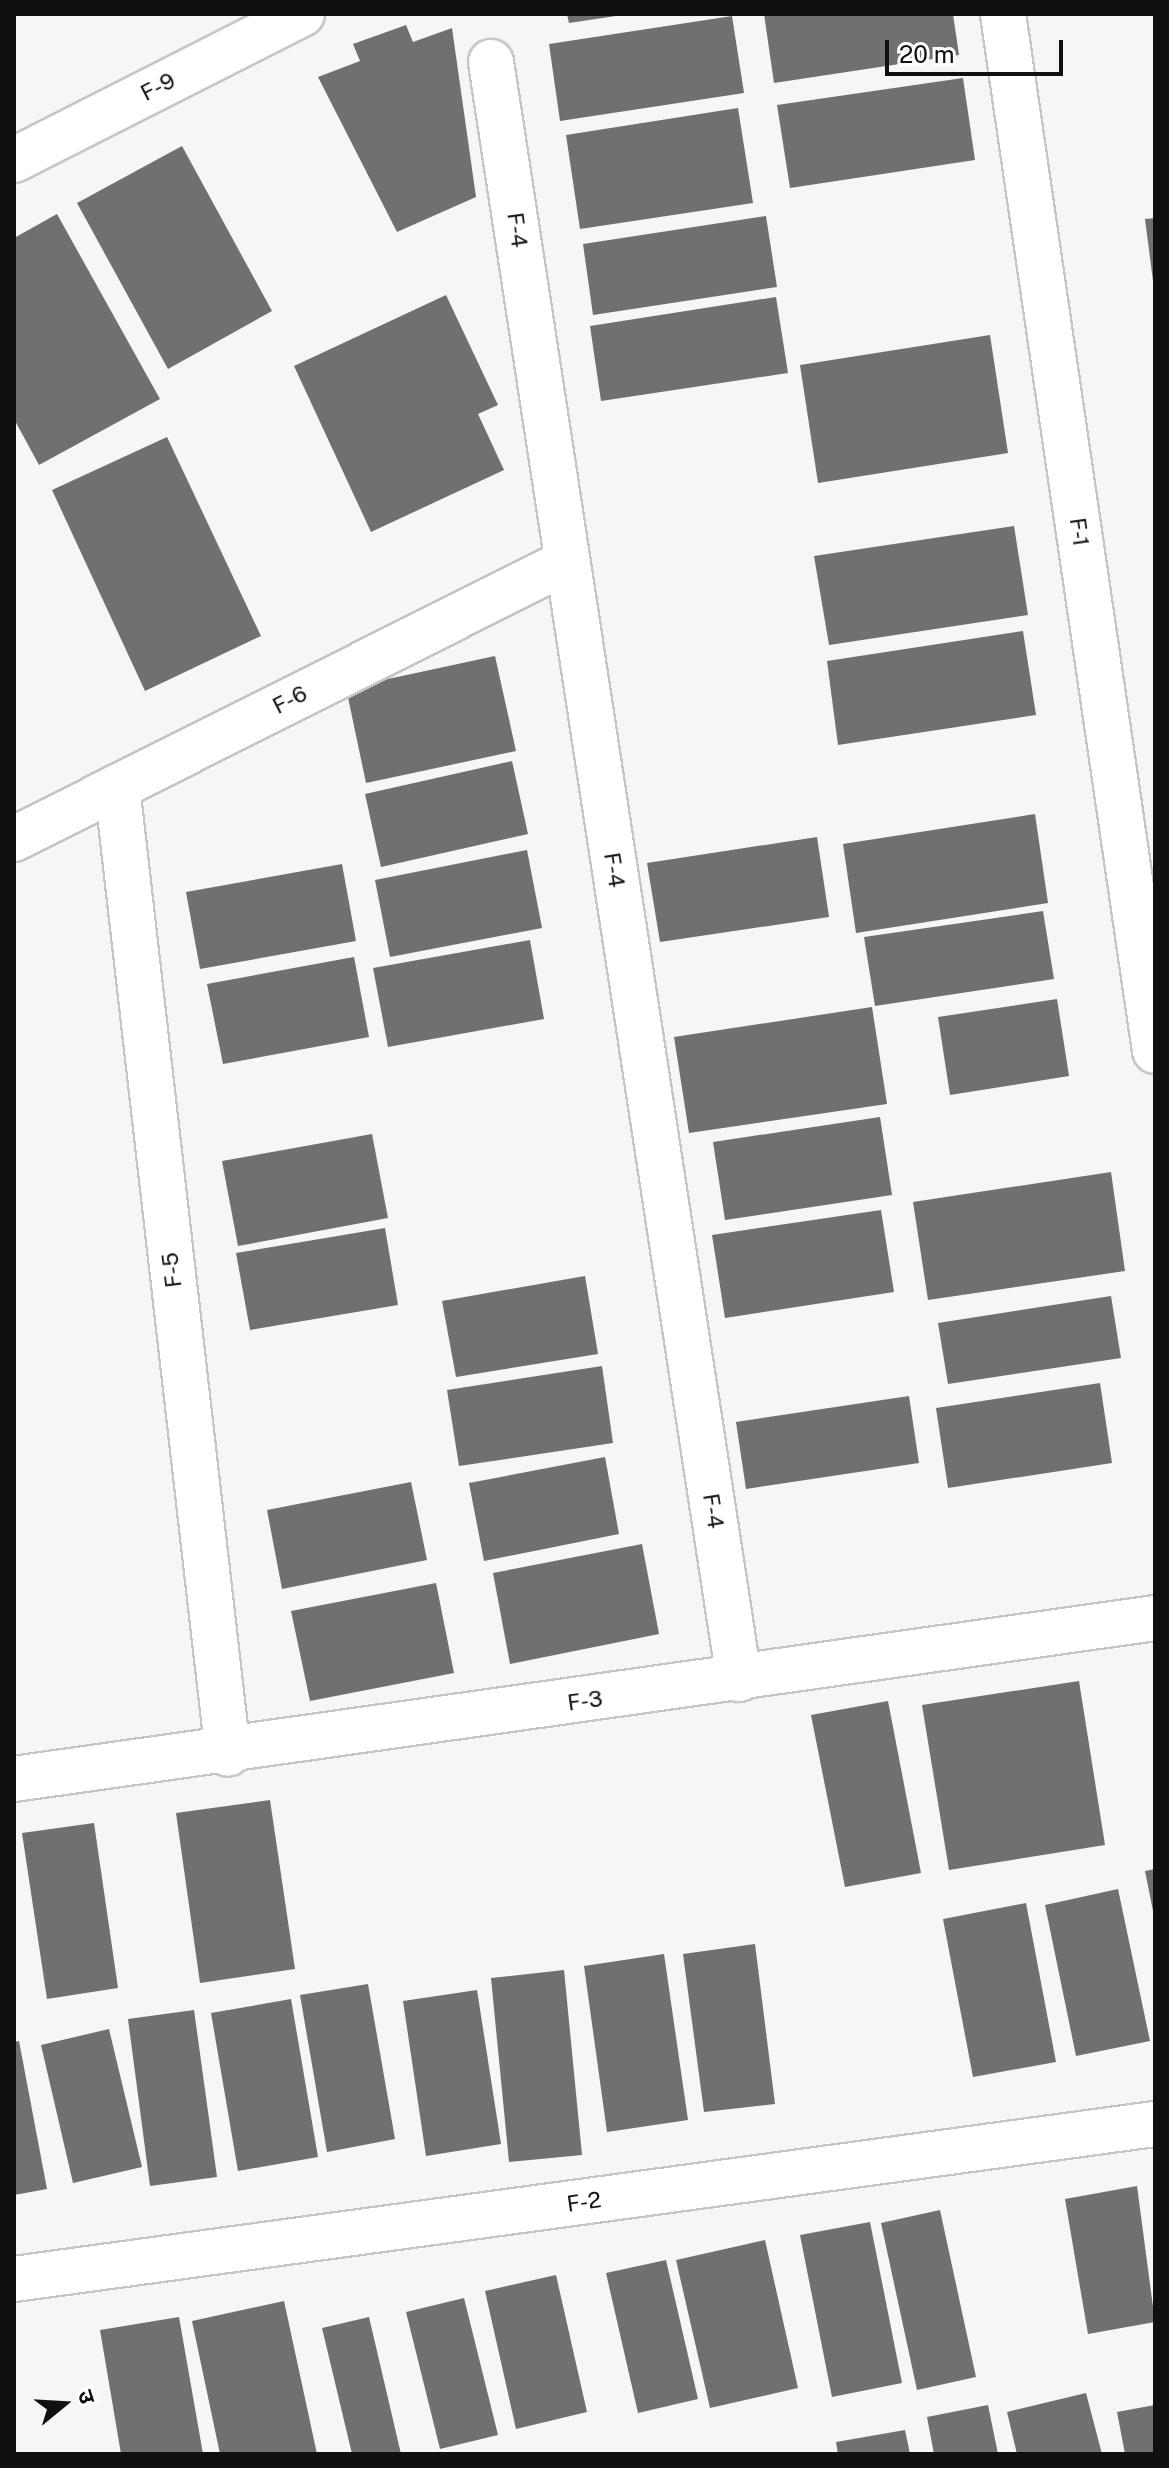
<!DOCTYPE html>
<meta charset="utf-8">
<style>
body{margin:0}
#map{position:relative;width:1169px;height:2468px;overflow:hidden;background:#f6f6f9;font-family:"Public Sans","Noto Sans Devanagari",sans-serif}
div>[style]{position:absolute}
[style*='--x']{left:calc(var(--x)*1px);top:calc(var(--y)*1px);width:calc(var(--w)*1px);rotate:calc(var(--a)*1deg)}
.building>*{inset:0;background:#707072}
.roads{filter:drop-shadow(2px 0 #c6c6c9) drop-shadow(-2px 0 #c6c6c9) drop-shadow(0 2px #c6c6c9) drop-shadow(0 -2px #c6c6c9)}
.minor>*{height:44px;margin:-22px;padding:0 22px;transform-origin:22px;border-radius:22px;background:#fff}
.tertiary>*{height:44px;margin:-22px;padding:0 22px;transform-origin:22px;border-radius:22px;background:#fff}
span{translate:-50% -50%;white-space:nowrap;text-align:center;line-height:1.15;-webkit-text-stroke:6px #fff;paint-order:stroke}
.street-label{font-size:22px;color:#101011}
.frame{position:absolute;inset:0;border:16px solid #101011;pointer-events:none}
.north{position:absolute;left:24px;top:2364px;width:80px;height:80px;-webkit-text-stroke:6px #fff;paint-order:stroke;rotate:72deg;font-size:22px;font-weight:700;line-height:32px;text-align:center;color:#101011}
.north::after{content:'';display:block;margin:auto;width:28px;height:36px;background:#101011;clip-path:polygon(50% 0,100% 100%,50% 72%,0 100%)}
.scale{position:absolute;left:885px;top:40px;width:178px;height:36px;box-sizing:border-box;border:4px solid #101011;border-top:0;padding-left:10px;font-size:24px;line-height:28px;white-space:nowrap;color:#101011;-webkit-text-stroke:6px #fff;paint-order:stroke}
</style>
<div id="map">
<div class="building">
<i style="clip-path:polygon(567px 14px,616px 14px,616px 16px,569px 23px)"></i>
<i style="clip-path:polygon(764px 14px,953px 14px,959px 55px,774px 83px)"></i>
<i style="clip-path:polygon(732px 16px,744px 93px,560px 121px,549px 44px)"></i>
<i style="clip-path:polygon(406px 25px,413px 42px,452px 28px,476px 197px,397px 232px,318px 77px,360px 61px,353px 44px)"></i>
<i style="clip-path:polygon(963px 78px,975px 160px,790px 188px,777px 105px)"></i>
<i style="clip-path:polygon(738px 108px,753px 203px,580px 229px,566px 135px)"></i>
<i style="clip-path:polygon(182px 146px,272px 311px,168px 369px,77px 203px)"></i>
<i style="clip-path:polygon(57px 214px,160px 399px,39px 465px,14px 419px,14px 238px)"></i>
<i style="clip-path:polygon(766px 216px,777px 287px,593px 315px,583px 244px)"></i>
<i style="clip-path:polygon(1155px 218px,1155px 281px,1153px 281px,1145px 219px)"></i>
<i style="clip-path:polygon(446px 295px,498px 405px,478px 414px,504px 470px,371px 532px,294px 366px)"></i>
<i style="clip-path:polygon(776px 297px,788px 373px,601px 401px,590px 326px)"></i>
<i style="clip-path:polygon(990px 335px,1008px 453px,818px 483px,800px 365px)"></i>
<i style="clip-path:polygon(167px 437px,261px 636px,145px 691px,52px 490px)"></i>
<i style="clip-path:polygon(1014px 526px,1028px 615px,829px 645px,814px 556px)"></i>
<i style="clip-path:polygon(1023px 631px,1036px 715px,838px 745px,827px 661px)"></i>
<i style="clip-path:polygon(495px 656px,516px 751px,366px 783px,346px 688px)"></i>
<i style="clip-path:polygon(512px 761px,528px 834px,381px 867px,365px 794px)"></i>
<i style="clip-path:polygon(1035px 814px,1048px 903px,856px 933px,843px 844px)"></i>
<i style="clip-path:polygon(817px 837px,829px 917px,660px 942px,647px 863px)"></i>
<i style="clip-path:polygon(527px 850px,542px 928px,390px 957px,375px 880px)"></i>
<i style="clip-path:polygon(342px 864px,356px 941px,200px 969px,186px 892px)"></i>
<i style="clip-path:polygon(1043px 911px,1054px 979px,875px 1006px,864px 937px)"></i>
<i style="clip-path:polygon(530px 940px,544px 1019px,388px 1047px,373px 968px)"></i>
<i style="clip-path:polygon(354px 957px,369px 1037px,223px 1064px,207px 984px)"></i>
<i style="clip-path:polygon(1057px 999px,1069px 1076px,950px 1095px,938px 1017px)"></i>
<i style="clip-path:polygon(872px 1007px,887px 1104px,689px 1133px,674px 1037px)"></i>
<i style="clip-path:polygon(880px 1117px,892px 1195px,725px 1220px,713px 1142px)"></i>
<i style="clip-path:polygon(372px 1134px,388px 1218px,238px 1246px,222px 1161px)"></i>
<i style="clip-path:polygon(1111px 1172px,1125px 1271px,928px 1300px,913px 1202px)"></i>
<i style="clip-path:polygon(881px 1210px,894px 1292px,725px 1318px,712px 1235px)"></i>
<i style="clip-path:polygon(385px 1228px,398px 1305px,250px 1330px,236px 1253px)"></i>
<i style="clip-path:polygon(585px 1276px,598px 1354px,456px 1377px,442px 1301px)"></i>
<i style="clip-path:polygon(1111px 1296px,1121px 1358px,948px 1384px,938px 1323px)"></i>
<i style="clip-path:polygon(602px 1366px,613px 1443px,459px 1466px,447px 1390px)"></i>
<i style="clip-path:polygon(1100px 1383px,1112px 1463px,948px 1488px,936px 1408px)"></i>
<i style="clip-path:polygon(909px 1396px,919px 1463px,746px 1489px,736px 1422px)"></i>
<i style="clip-path:polygon(605px 1457px,619px 1534px,484px 1561px,469px 1483px)"></i>
<i style="clip-path:polygon(411px 1482px,427px 1560px,282px 1589px,267px 1510px)"></i>
<i style="clip-path:polygon(642px 1544px,659px 1634px,510px 1664px,493px 1573px)"></i>
<i style="clip-path:polygon(436px 1583px,454px 1673px,310px 1701px,291px 1611px)"></i>
<i style="clip-path:polygon(1079px 1681px,1105px 1845px,949px 1870px,922px 1705px)"></i>
<i style="clip-path:polygon(888px 1701px,921px 1873px,845px 1887px,811px 1715px)"></i>
<i style="clip-path:polygon(270px 1800px,295px 1969px,200px 1983px,176px 1813px)"></i>
<i style="clip-path:polygon(94px 1823px,118px 1988px,47px 1999px,22px 1833px)"></i>
<i style="clip-path:polygon(1155px 1869px,1155px 1916px,1154px 1916px,1145px 1871px)"></i>
<i style="clip-path:polygon(1118px 1889px,1150px 2041px,1076px 2056px,1045px 1905px)"></i>
<i style="clip-path:polygon(1026px 1903px,1056px 2062px,973px 2077px,943px 1919px)"></i>
<i style="clip-path:polygon(755px 1944px,775px 2104px,704px 2112px,683px 1954px)"></i>
<i style="clip-path:polygon(664px 1954px,688px 2120px,607px 2132px,584px 1966px)"></i>
<i style="clip-path:polygon(564px 1970px,582px 2155px,509px 2162px,491px 1978px)"></i>
<i style="clip-path:polygon(368px 1984px,395px 2139px,327px 2152px,300px 1995px)"></i>
<i style="clip-path:polygon(477px 1990px,501px 2144px,426px 2156px,403px 2001px)"></i>
<i style="clip-path:polygon(291px 1999px,318px 2157px,238px 2171px,211px 2013px)"></i>
<i style="clip-path:polygon(194px 2010px,217px 2177px,150px 2186px,128px 2019px)"></i>
<i style="clip-path:polygon(109px 2029px,142px 2167px,73px 2183px,41px 2045px)"></i>
<i style="clip-path:polygon(19px 2041px,47px 2189px,14px 2195px,14px 2042px)"></i>
<i style="clip-path:polygon(1137px 2186px,1155px 2322px,1088px 2334px,1065px 2199px)"></i>
<i style="clip-path:polygon(940px 2210px,976px 2377px,917px 2390px,881px 2223px)"></i>
<i style="clip-path:polygon(870px 2222px,902px 2383px,832px 2397px,800px 2235px)"></i>
<i style="clip-path:polygon(765px 2240px,798px 2388px,710px 2408px,676px 2260px)"></i>
<i style="clip-path:polygon(666px 2260px,698px 2399px,638px 2413px,606px 2273px)"></i>
<i style="clip-path:polygon(556px 2275px,587px 2412px,516px 2429px,485px 2291px)"></i>
<i style="clip-path:polygon(464px 2298px,498px 2435px,440px 2449px,406px 2312px)"></i>
<i style="clip-path:polygon(284px 2301px,317px 2454px,220px 2454px,192px 2321px)"></i>
<i style="clip-path:polygon(179px 2317px,203px 2454px,121px 2454px,100px 2330px)"></i>
<i style="clip-path:polygon(369px 2317px,401px 2454px,352px 2454px,322px 2328px)"></i>
<i style="clip-path:polygon(1086px 2393px,1102px 2454px,1017px 2454px,1007px 2412px)"></i>
<i style="clip-path:polygon(988px 2405px,998px 2454px,934px 2454px,927px 2417px)"></i>
<i style="clip-path:polygon(1155px 2405px,1155px 2454px,1125px 2454px,1117px 2412px)"></i>
<i style="clip-path:polygon(905px 2430px,910px 2454px,838px 2454px,836px 2442px)"></i>
</div>
<div class="roads">
<div class="minor">
<i style="--x:1003;--y:14;--w:1048;--a:81.66"></i>
<i style="--x:491;--y:62;--w:1636;--a:81.28"></i>
<i style="--x:117;--y:787;--w:973;--a:83.45"></i>
<i style="--x:14;--y:839;--w:618;--a:-26.65"></i>
<i style="--x:14;--y:1779;--w:1152;--a:-8.03"></i>
<i style="--x:14;--y:2279;--w:1151;--a:-7.74"></i>
</div>
<div class="tertiary">
<i style="--x:14;--y:160;--w:323;--a:-26.9"></i>
</div>
</div>
<div class="street-label">
<span style="left:158px;top:87px;rotate:-27deg">F-9</span>
<span style="left:517px;top:230px;rotate:82deg">F-4</span>
<span style="left:1079px;top:532px;rotate:82deg">F-1</span>
<span style="left:290px;top:700px;rotate:-27deg">F-6</span>
<span style="left:614px;top:870px;rotate:81deg">F-4</span>
<span style="left:172px;top:1270px;rotate:-97deg">F-5</span>
<span style="left:713px;top:1511px;rotate:81deg">F-4</span>
<span style="left:585px;top:1701px;rotate:-8deg">F-3</span>
<span style="left:584px;top:2202px;rotate:-8deg">F-2</span>
</div>
<div class="frame"></div>
<div class="north">उ</div>
<div class="scale">20 m</div>
</div>
